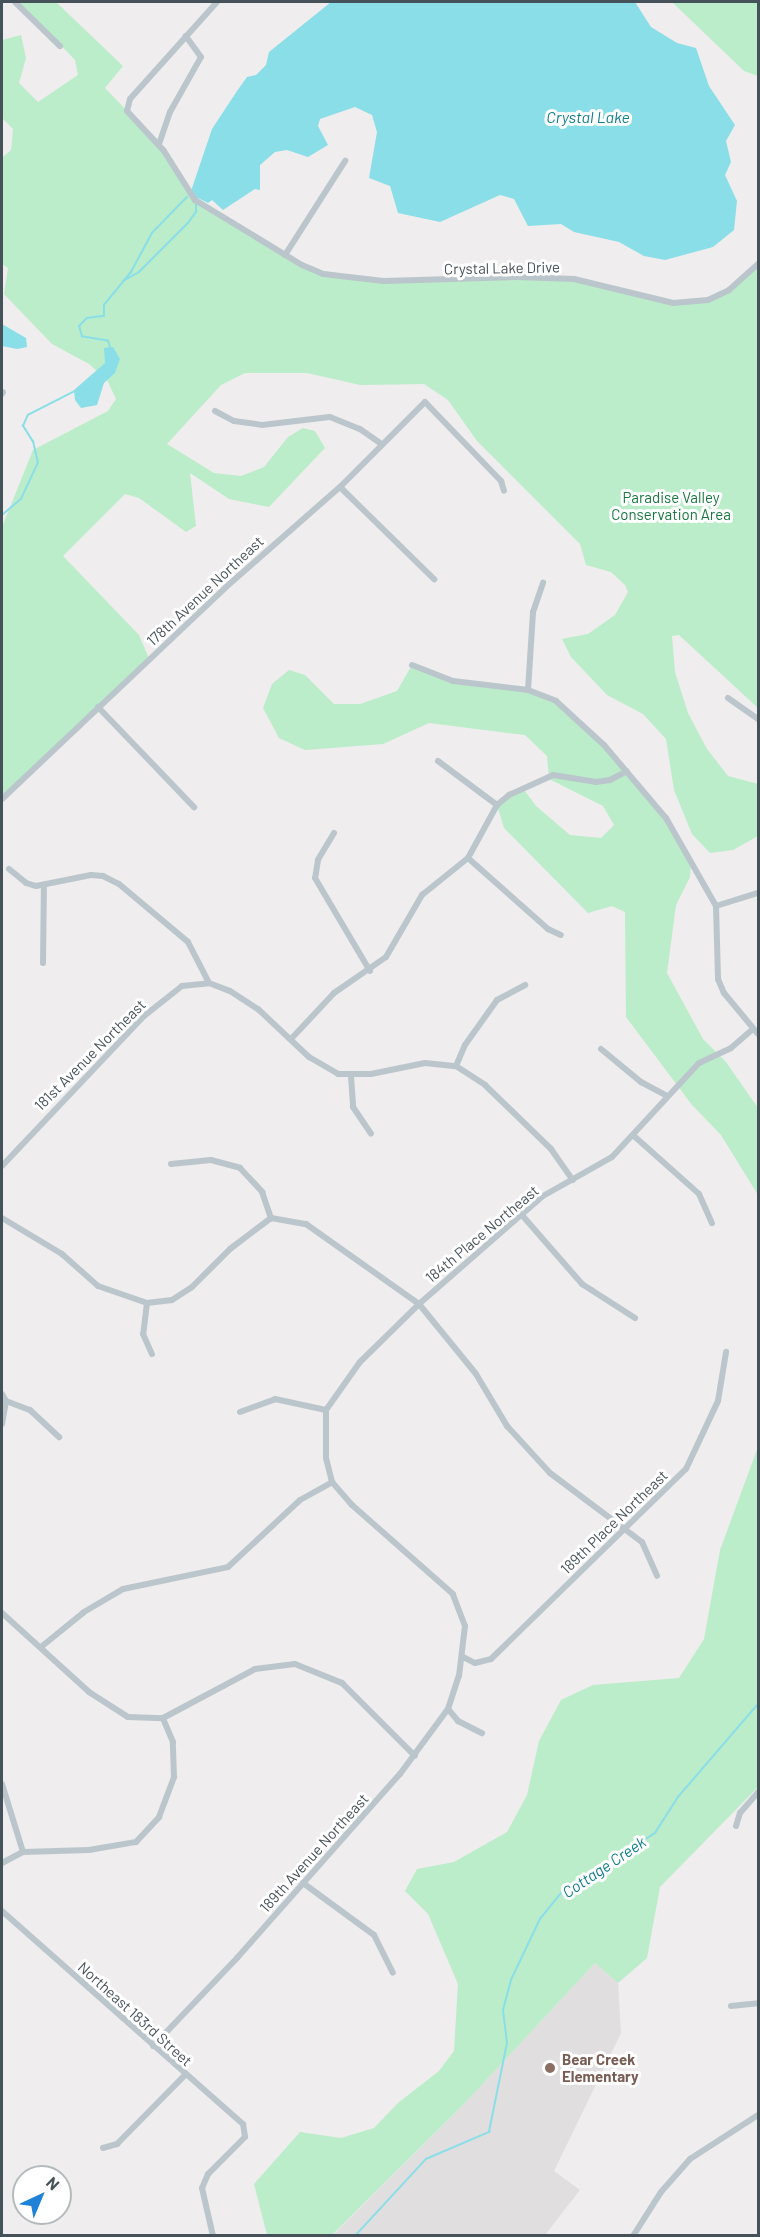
<!DOCTYPE html>
<style>
body{margin:0}
#map{position:relative;width:760px;height:2237px;overflow:hidden;background:#efeded;font-family:Barlow,sans-serif}
div>[style]{position:absolute}
[style*='--x']{left:calc(var(--x)*1px);top:calc(var(--y)*1px);width:calc(var(--w)*1px);rotate:calc(var(--a)*1deg)}
.education>*{inset:0;background:#e0dede}
.green>*{inset:0;background:#bbedca}
.water>*{inset:0;background:#8adee8}
.stream>*{height:1.5px;margin:-0.75px;padding:0 0.75px;transform-origin:0.75px;border-radius:0.75px;background:#8adee8}
.minor>*{height:6px;margin:-3px;padding:0 3px;transform-origin:3px;border-radius:3px;background:#bbc6cc}
.dots>*{width:16px;height:16px;translate:-50% -50%;box-sizing:border-box;border:3px solid #fff;border-radius:50%}
span{translate:-50% -50%;white-space:nowrap;text-align:center;line-height:1.15;-webkit-text-stroke:6px #fff;paint-order:stroke}
.street-label{font-size:15px;color:#465259}
.park-label{font-size:15px;color:#19783f}
.education-label{font-size:15px;color:#785e54;font-weight:700}
.left{translate:0 -50%;text-align:left}
.water-label{font-size:16px;color:#117f8c;font-style:italic}
.frame{position:absolute;inset:0;border:3px solid #465259;pointer-events:none}
.north{position:absolute;left:12px;top:2165px;width:60px;height:60px;box-sizing:border-box;background:#fff;border:2px solid #b5babd;border-radius:50%;rotate:44deg;font-size:16px;font-weight:700;line-height:24px;text-align:center;color:#465259}
.north::after{content:'';display:block;margin:auto;width:21px;height:27px;background:#1e82d8;clip-path:polygon(50% 0,100% 100%,50% 72%,0 100%)}
</style>
<div id="map">
<div class="education">
<i style="clip-path:polygon(595px 1963px,618px 1983px,621px 2033px,554px 2171px,580px 2190px,545px 2235px,332px 2236px,464px 2104px)"></i>
</div>
<div class="green">
<i style="clip-path:polygon(19px 2px,56px 2px,123px 66px,105px 88px,159px 144px,190px 195px,301px 267px,384px 281px,574px 279px,673px 303px,708px 300px,729px 290px,758px 264px,758px 708px,679px 635px,672px 636px,675px 672px,688px 713px,707px 749px,728px 776px,758px 784px,758px 836px,733px 850px,710px 853px,692px 834px,674px 790px,666px 739px,643px 714px,607px 695px,571px 657px,562px 639px,588px 634px,615px 615px,628px 592px,625px 585px,611px 572px,586px 565px,580px 544px,477px 441px,448px 400px,424px 384px,360px 385px,307px 373px,245px 373px,221px 385px,167px 444px,214px 473px,241px 476px,264px 467px,288px 437px,303px 428px,315px 431px,325px 448px,269px 507px,229px 499px,190px 473px,196px 526px,186px 532px,139px 498px,125px 494px,63px 556px,139px 635px,150px 661px,2px 799px,2px 527px,33px 450px,108px 411px,116px 399px,107px 380px,89px 364px,52px 344px,4px 294px,8px 268px,2px 264px,2px 158px,11px 150px,13px 129px,2px 118px,2px 40px,21px 35px,26px 58px,19px 83px,38px 102px,78px 75px,75px 60px)"></i>
<i style="clip-path:polygon(672px 2px,758px 2px,758px 76px,744px 71px)"></i>
<i style="clip-path:polygon(412px 665px,453px 681px,528px 690px,556px 701px,574px 715px,666px 818px,691px 861px,690px 877px,676px 905px,667px 973px,703px 1039px,726px 1062px,758px 1108px,758px 1195px,721px 1135px,692px 1105px,626px 1017px,625px 912px,612px 906px,588px 913px,504px 828px,497px 805px,509px 795px,525px 791px,536px 806px,570px 835px,601px 838px,614px 825px,603px 806px,549px 779px,547px 756px,525px 735px,429px 723px,383px 744px,305px 750px,279px 738px,263px 708px,272px 684px,289px 670px,305px 675px,334px 704px,360px 704px,397px 691px)"></i>
<i style="clip-path:polygon(758px 1447px,758px 1787px,660px 1887px,647px 1958px,618px 1983px,595px 1963px,464px 2104px,332px 2235px,267px 2235px,254px 2184px,300px 2132px,341px 2138px,374px 2128px,398px 2103px,439px 2071px,454px 2051px,458px 1984px,428px 1914px,405px 1891px,417px 1869px,454px 1862px,507px 1832px,527px 1795px,539px 1741px,561px 1700px,593px 1685px,679px 1678px,704px 1639px,720px 1550px)"></i>
</div>
<div class="water">
<i style="clip-path:polygon(331px 2px,635px 2px,651px 27px,677px 43px,696px 48px,709px 86px,735px 125px,726px 141px,731px 162px,725px 175px,737px 201px,734px 230px,713px 247px,665px 260px,644px 256px,619px 242px,574px 232px,561px 224px,528px 226px,514px 199px,500px 195px,440px 222px,398px 213px,390px 186px,369px 178px,377px 132px,372px 115px,355px 107px,320px 119px,318px 126px,328px 145px,308px 157px,287px 150px,275px 152px,260px 165px,260px 190px,255px 189px,223px 210px,212px 200px,208px 203px,198px 198px,194px 204px,191px 191px,212px 129px,237px 91px,247px 77px,256px 75px,266px 65px,269px 52px)"></i>
<i style="clip-path:polygon(2px 324px,26px 338px,27px 347px,17px 349px,2px 346px)"></i>
<i style="clip-path:polygon(113px 347px,120px 359px,115px 373px,104px 383px,97px 405px,81px 408px,75px 400px,74px 390px,105px 363px,104px 348px)"></i>
</div>
<div class="stream">
<i style="--x:123;--y:281;--w:18;--a:-29"></i>
<i style="--x:139;--y:272;--w:69;--a:-45"></i>
<i style="--x:188;--y:223;--w:14;--a:-54"></i>
<i style="--x:196;--y:212;--w:7;--a:-90"></i>
<i style="--x:110;--y:347;--w:6;--a:-108"></i>
<i style="--x:108;--y:341;--w:26;--a:-171"></i>
<i style="--x:82;--y:337;--w:11;--a:-105"></i>
<i style="--x:79;--y:326;--w:11;--a:-45"></i>
<i style="--x:87;--y:318;--w:17;--a:-7"></i>
<i style="--x:104;--y:316;--w:11;--a:-90"></i>
<i style="--x:104;--y:305;--w:43;--a:-50.7"></i>
<i style="--x:131;--y:272;--w:44;--a:-61.7"></i>
<i style="--x:152;--y:233;--w:50;--a:-45.8"></i>
<i style="--x:2;--y:515;--w:25;--a:-40"></i>
<i style="--x:21;--y:499;--w:40;--a:-65"></i>
<i style="--x:38;--y:463;--w:22;--a:-103"></i>
<i style="--x:33;--y:442;--w:19;--a:-122"></i>
<i style="--x:23;--y:426;--w:12;--a:-66"></i>
<i style="--x:28;--y:415;--w:53;--a:-27.1"></i>
<i style="--x:2;--y:521;--w:28;--a:90"></i>
<i style="--x:355;--y:2236;--w:105;--a:-47.3"></i>
<i style="--x:426;--y:2159;--w:69;--a:-23.2"></i>
<i style="--x:489;--y:2132;--w:91;--a:-78.6"></i>
<i style="--x:507;--y:2043;--w:33;--a:-97"></i>
<i style="--x:503;--y:2010;--w:31;--a:-75"></i>
<i style="--x:511;--y:1980;--w:68;--a:-64.6"></i>
<i style="--x:540;--y:1919;--w:36;--a:-51"></i>
<i style="--x:563;--y:1891;--w:109;--a:-32.2"></i>
<i style="--x:655;--y:1833;--w:43;--a:-57.4"></i>
<i style="--x:678;--y:1797;--w:123;--a:-49.3"></i>
</div>
<div class="minor">
<i style="--x:15;--y:2;--w:63;--a:44.4"></i>
<i style="--x:217;--y:2;--w:130;--a:131.9"></i>
<i style="--x:130;--y:99;--w:12;--a:104"></i>
<i style="--x:127;--y:111;--w:54;--a:47.2"></i>
<i style="--x:164;--y:151;--w:58;--a:57.7"></i>
<i style="--x:195;--y:200;--w:125;--a:31.3"></i>
<i style="--x:302;--y:265;--w:23;--a:23"></i>
<i style="--x:323;--y:274;--w:61;--a:6.5"></i>
<i style="--x:384;--y:281;--w:132;--a:-1.7"></i>
<i style="--x:516;--y:277;--w:58;--a:2"></i>
<i style="--x:574;--y:279;--w:102;--a:13.6"></i>
<i style="--x:673;--y:303;--w:35;--a:-5"></i>
<i style="--x:708;--y:300;--w:23;--a:-25"></i>
<i style="--x:729;--y:290;--w:39;--a:-42"></i>
<i style="--x:159;--y:144;--w:34;--a:-71"></i>
<i style="--x:170;--y:112;--w:63;--a:-60.6"></i>
<i style="--x:201;--y:57;--w:26;--a:-126"></i>
<i style="--x:285;--y:255;--w:112;--a:-57.4"></i>
<i style="--x:2;--y:394;--w:2;--a:-63"></i>
<i style="--x:215;--y:411;--w:21;--a:28"></i>
<i style="--x:234;--y:421;--w:28;--a:8"></i>
<i style="--x:262;--y:425;--w:68;--a:-6.7"></i>
<i style="--x:330;--y:417;--w:32;--a:22"></i>
<i style="--x:360;--y:429;--w:24;--a:35"></i>
<i style="--x:340;--y:487;--w:132;--a:44.4"></i>
<i style="--x:412;--y:665;--w:44;--a:21.3"></i>
<i style="--x:453;--y:681;--w:76;--a:6.8"></i>
<i style="--x:528;--y:690;--w:30;--a:21"></i>
<i style="--x:556;--y:701;--w:65;--a:42.5"></i>
<i style="--x:604;--y:745;--w:96;--a:49.7"></i>
<i style="--x:666;--y:818;--w:101;--a:60.4"></i>
<i style="--x:716;--y:906;--w:73;--a:88.4"></i>
<i style="--x:718;--y:979;--w:15;--a:67"></i>
<i style="--x:724;--y:993;--w:53;--a:50.3"></i>
<i style="--x:528;--y:690;--w:78;--a:-86.3"></i>
<i style="--x:533;--y:612;--w:31;--a:-71"></i>
<i style="--x:728;--y:698;--w:37;--a:35"></i>
<i style="--x:98;--y:707;--w:139;--a:46.2"></i>
<i style="--x:438;--y:761;--w:74;--a:36.7"></i>
<i style="--x:2;--y:799;--w:308;--a:-43.4"></i>
<i style="--x:226;--y:587;--w:152;--a:-41.3"></i>
<i style="--x:340;--y:487;--w:120;--a:-45"></i>
<i style="--x:425;--y:402;--w:110;--a:46.1"></i>
<i style="--x:501;--y:481;--w:10;--a:73"></i>
<i style="--x:334;--y:833;--w:31;--a:121"></i>
<i style="--x:318;--y:860;--w:18;--a:99"></i>
<i style="--x:315;--y:878;--w:108;--a:59.4"></i>
<i style="--x:468;--y:858;--w:107;--a:41.6"></i>
<i style="--x:548;--y:929;--w:14;--a:25"></i>
<i style="--x:9;--y:869;--w:22;--a:39"></i>
<i style="--x:26;--y:883;--w:10;--a:17"></i>
<i style="--x:36;--y:886;--w:56;--a:-11.3"></i>
<i style="--x:91;--y:875;--w:12;--a:5"></i>
<i style="--x:103;--y:876;--w:18;--a:27"></i>
<i style="--x:119;--y:884;--w:90;--a:40"></i>
<i style="--x:188;--y:942;--w:46;--a:62.9"></i>
<i style="--x:716;--y:906;--w:44;--a:-17.2"></i>
<i style="--x:43;--y:963;--w:77;--a:-89.3"></i>
<i style="--x:291;--y:1039;--w:63;--a:-46.9"></i>
<i style="--x:334;--y:993;--w:63;--a:-34.7"></i>
<i style="--x:386;--y:957;--w:72;--a:-59.9"></i>
<i style="--x:422;--y:895;--w:59;--a:-38.8"></i>
<i style="--x:468;--y:858;--w:60;--a:-61.3"></i>
<i style="--x:497;--y:805;--w:16;--a:-40"></i>
<i style="--x:509;--y:795;--w:48;--a:-24.4"></i>
<i style="--x:553;--y:775;--w:44;--a:9.2"></i>
<i style="--x:596;--y:782;--w:14;--a:-8"></i>
<i style="--x:610;--y:780;--w:19;--a:-28"></i>
<i style="--x:601;--y:1049;--w:52;--a:39.5"></i>
<i style="--x:641;--y:1082;--w:30;--a:28"></i>
<i style="--x:456;--y:1066;--w:23;--a:-67"></i>
<i style="--x:465;--y:1045;--w:55;--a:-54.6"></i>
<i style="--x:497;--y:1000;--w:32;--a:-28"></i>
<i style="--x:351;--y:1076;--w:31;--a:86"></i>
<i style="--x:353;--y:1107;--w:32;--a:56"></i>
<i style="--x:634;--y:1136;--w:87;--a:41.7"></i>
<i style="--x:699;--y:1194;--w:32;--a:66"></i>
<i style="--x:171;--y:1164;--w:40;--a:-5.7"></i>
<i style="--x:211;--y:1160;--w:30;--a:15"></i>
<i style="--x:240;--y:1168;--w:33;--a:47"></i>
<i style="--x:262;--y:1192;--w:28;--a:71"></i>
<i style="--x:271;--y:1218;--w:36;--a:10"></i>
<i style="--x:306;--y:1224;--w:138;--a:35.3"></i>
<i style="--x:419;--y:1304;--w:90;--a:50.8"></i>
<i style="--x:476;--y:1374;--w:61;--a:59.2"></i>
<i style="--x:507;--y:1426;--w:64;--a:47.5"></i>
<i style="--x:550;--y:1473;--w:115;--a:36.9"></i>
<i style="--x:642;--y:1542;--w:37;--a:66"></i>
<i style="--x:2;--y:1166;--w:207;--a:-46.6"></i>
<i style="--x:144;--y:1016;--w:48;--a:-38.3"></i>
<i style="--x:182;--y:986;--w:27;--a:-6"></i>
<i style="--x:209;--y:983;--w:22;--a:21"></i>
<i style="--x:230;--y:991;--w:33;--a:33"></i>
<i style="--x:258;--y:1009;--w:70;--a:43.3"></i>
<i style="--x:309;--y:1057;--w:34;--a:30"></i>
<i style="--x:338;--y:1074;--w:33;--a:0"></i>
<i style="--x:371;--y:1074;--w:55;--a:-11.5"></i>
<i style="--x:425;--y:1063;--w:31;--a:6"></i>
<i style="--x:456;--y:1066;--w:35;--a:33"></i>
<i style="--x:485;--y:1085;--w:92;--a:44.1"></i>
<i style="--x:551;--y:1149;--w:38;--a:55"></i>
<i style="--x:521;--y:1214;--w:93;--a:48.9"></i>
<i style="--x:582;--y:1284;--w:63;--a:32.7"></i>
<i style="--x:2;--y:1218;--w:70;--a:31"></i>
<i style="--x:62;--y:1254;--w:48;--a:41.6"></i>
<i style="--x:98;--y:1286;--w:52;--a:19.1"></i>
<i style="--x:147;--y:1303;--w:25;--a:-7"></i>
<i style="--x:172;--y:1300;--w:24;--a:-33"></i>
<i style="--x:192;--y:1287;--w:54;--a:-45"></i>
<i style="--x:230;--y:1249;--w:51;--a:-37.1"></i>
<i style="--x:147;--y:1303;--w:31;--a:97"></i>
<i style="--x:143;--y:1334;--w:22;--a:66"></i>
<i style="--x:2;--y:1394;--w:8;--a:60"></i>
<i style="--x:6;--y:1401;--w:26;--a:21"></i>
<i style="--x:30;--y:1410;--w:40;--a:43"></i>
<i style="--x:240;--y:1412;--w:37;--a:-20"></i>
<i style="--x:275;--y:1399;--w:52;--a:12.2"></i>
<i style="--x:2;--y:1424;--w:23;--a:-80"></i>
<i style="--x:2;--y:1613;--w:118;--a:42.2"></i>
<i style="--x:89;--y:1692;--w:46;--a:32.7"></i>
<i style="--x:128;--y:1717;--w:35;--a:2"></i>
<i style="--x:163;--y:1718;--w:104;--a:-28"></i>
<i style="--x:255;--y:1669;--w:40;--a:-7.1"></i>
<i style="--x:295;--y:1664;--w:51;--a:22"></i>
<i style="--x:342;--y:1683;--w:103;--a:45"></i>
<i style="--x:41;--y:1647;--w:55;--a:-39.1"></i>
<i style="--x:84;--y:1612;--w:45;--a:-30.5"></i>
<i style="--x:123;--y:1589;--w:107;--a:-11.8"></i>
<i style="--x:228;--y:1567;--w:98;--a:-42.9"></i>
<i style="--x:300;--y:1500;--w:37;--a:-29"></i>
<i style="--x:463;--y:1657;--w:13;--a:27"></i>
<i style="--x:475;--y:1663;--w:16;--a:-14"></i>
<i style="--x:491;--y:1659;--w:272;--a:-44.3"></i>
<i style="--x:686;--y:1469;--w:75;--a:-64.8"></i>
<i style="--x:718;--y:1401;--w:50;--a:-80.7"></i>
<i style="--x:448;--y:1709;--w:16;--a:50"></i>
<i style="--x:458;--y:1721;--w:27;--a:27"></i>
<i style="--x:2;--y:1784;--w:71;--a:72.8"></i>
<i style="--x:736;--y:1826;--w:14;--a:-73"></i>
<i style="--x:740;--y:1813;--w:28;--a:-49"></i>
<i style="--x:2;--y:1863;--w:24;--a:-28"></i>
<i style="--x:23;--y:1852;--w:66;--a:-1.7"></i>
<i style="--x:89;--y:1850;--w:48;--a:-9.7"></i>
<i style="--x:136;--y:1842;--w:34;--a:-47"></i>
<i style="--x:159;--y:1817;--w:43;--a:-69.4"></i>
<i style="--x:174;--y:1777;--w:35;--a:-92"></i>
<i style="--x:173;--y:1742;--w:26;--a:-113"></i>
<i style="--x:303;--y:1883;--w:88;--a:36.2"></i>
<i style="--x:374;--y:1935;--w:42;--a:63.4"></i>
<i style="--x:2;--y:1911;--w:322;--a:41.5"></i>
<i style="--x:243;--y:2124;--w:13;--a:81"></i>
<i style="--x:245;--y:2137;--w:52;--a:135"></i>
<i style="--x:208;--y:2174;--w:15;--a:113"></i>
<i style="--x:202;--y:2188;--w:49;--a:77.1"></i>
<i style="--x:731;--y:2006;--w:27;--a:-6"></i>
<i style="--x:153;--y:2046;--w:122;--a:-46.3"></i>
<i style="--x:237;--y:1958;--w:246;--a:-48.5"></i>
<i style="--x:400;--y:1774;--w:81;--a:-53.6"></i>
<i style="--x:448;--y:1709;--w:35;--a:-72"></i>
<i style="--x:459;--y:1676;--w:50;--a:-83.2"></i>
<i style="--x:465;--y:1626;--w:34;--a:-111"></i>
<i style="--x:453;--y:1594;--w:135;--a:-138.6"></i>
<i style="--x:352;--y:1505;--w:30;--a:-131"></i>
<i style="--x:332;--y:1482;--w:25;--a:-104"></i>
<i style="--x:326;--y:1458;--w:48;--a:-90"></i>
<i style="--x:326;--y:1410;--w:59;--a:-54.7"></i>
<i style="--x:360;--y:1362;--w:83;--a:-44.5"></i>
<i style="--x:419;--y:1304;--w:164;--a:-41.1"></i>
<i style="--x:543;--y:1196;--w:79;--a:-29.5"></i>
<i style="--x:612;--y:1157;--w:128;--a:-47.2"></i>
<i style="--x:699;--y:1063;--w:35;--a:-25"></i>
<i style="--x:731;--y:1048;--w:29;--a:-41"></i>
<i style="--x:103;--y:2148;--w:15;--a:-16"></i>
<i style="--x:117;--y:2144;--w:97;--a:-45.4"></i>
<i style="--x:633;--y:2236;--w:52;--a:-57.5"></i>
<i style="--x:661;--y:2192;--w:44;--a:-48.7"></i>
<i style="--x:690;--y:2159;--w:81;--a:-32.9"></i>
</div>
<div class="dots">
<i style="left:550px;top:2068px;background:#8d6e63"></i>
</div>
<div class="street-label">
<span style="left:502px;top:268px;rotate:-1deg">Crystal Lake Drive</span>
<span style="left:205px;top:591px;rotate:-43deg">178th Avenue Northeast</span>
<span style="left:90px;top:1055px;rotate:-45deg">181st Avenue Northeast</span>
<span style="left:482px;top:1234px;rotate:-40deg">184th Place Northeast</span>
<span style="left:614px;top:1522px;rotate:-44deg">189th Place Northeast</span>
<span style="left:314px;top:1853px;rotate:-48deg">189th Avenue Northeast</span>
<span style="left:135px;top:2014px;rotate:42deg">Northeast 183rd Street</span>
</div>
<div class="park-label">
<span style="left:671px;top:506px">Paradise Valley<br>Conservation Area</span>
</div>
<div class="education-label">
<span class="left" style="left:562px;top:2068px">Bear Creek<br>Elementary</span>
</div>
<div class="water-label">
<span style="left:588px;top:117px">Crystal Lake</span>
<span style="left:604px;top:1867px;rotate:-34deg">Cottage Creek</span>
</div>
<div class="frame"></div>
<div class="north">N</div>
</div>
